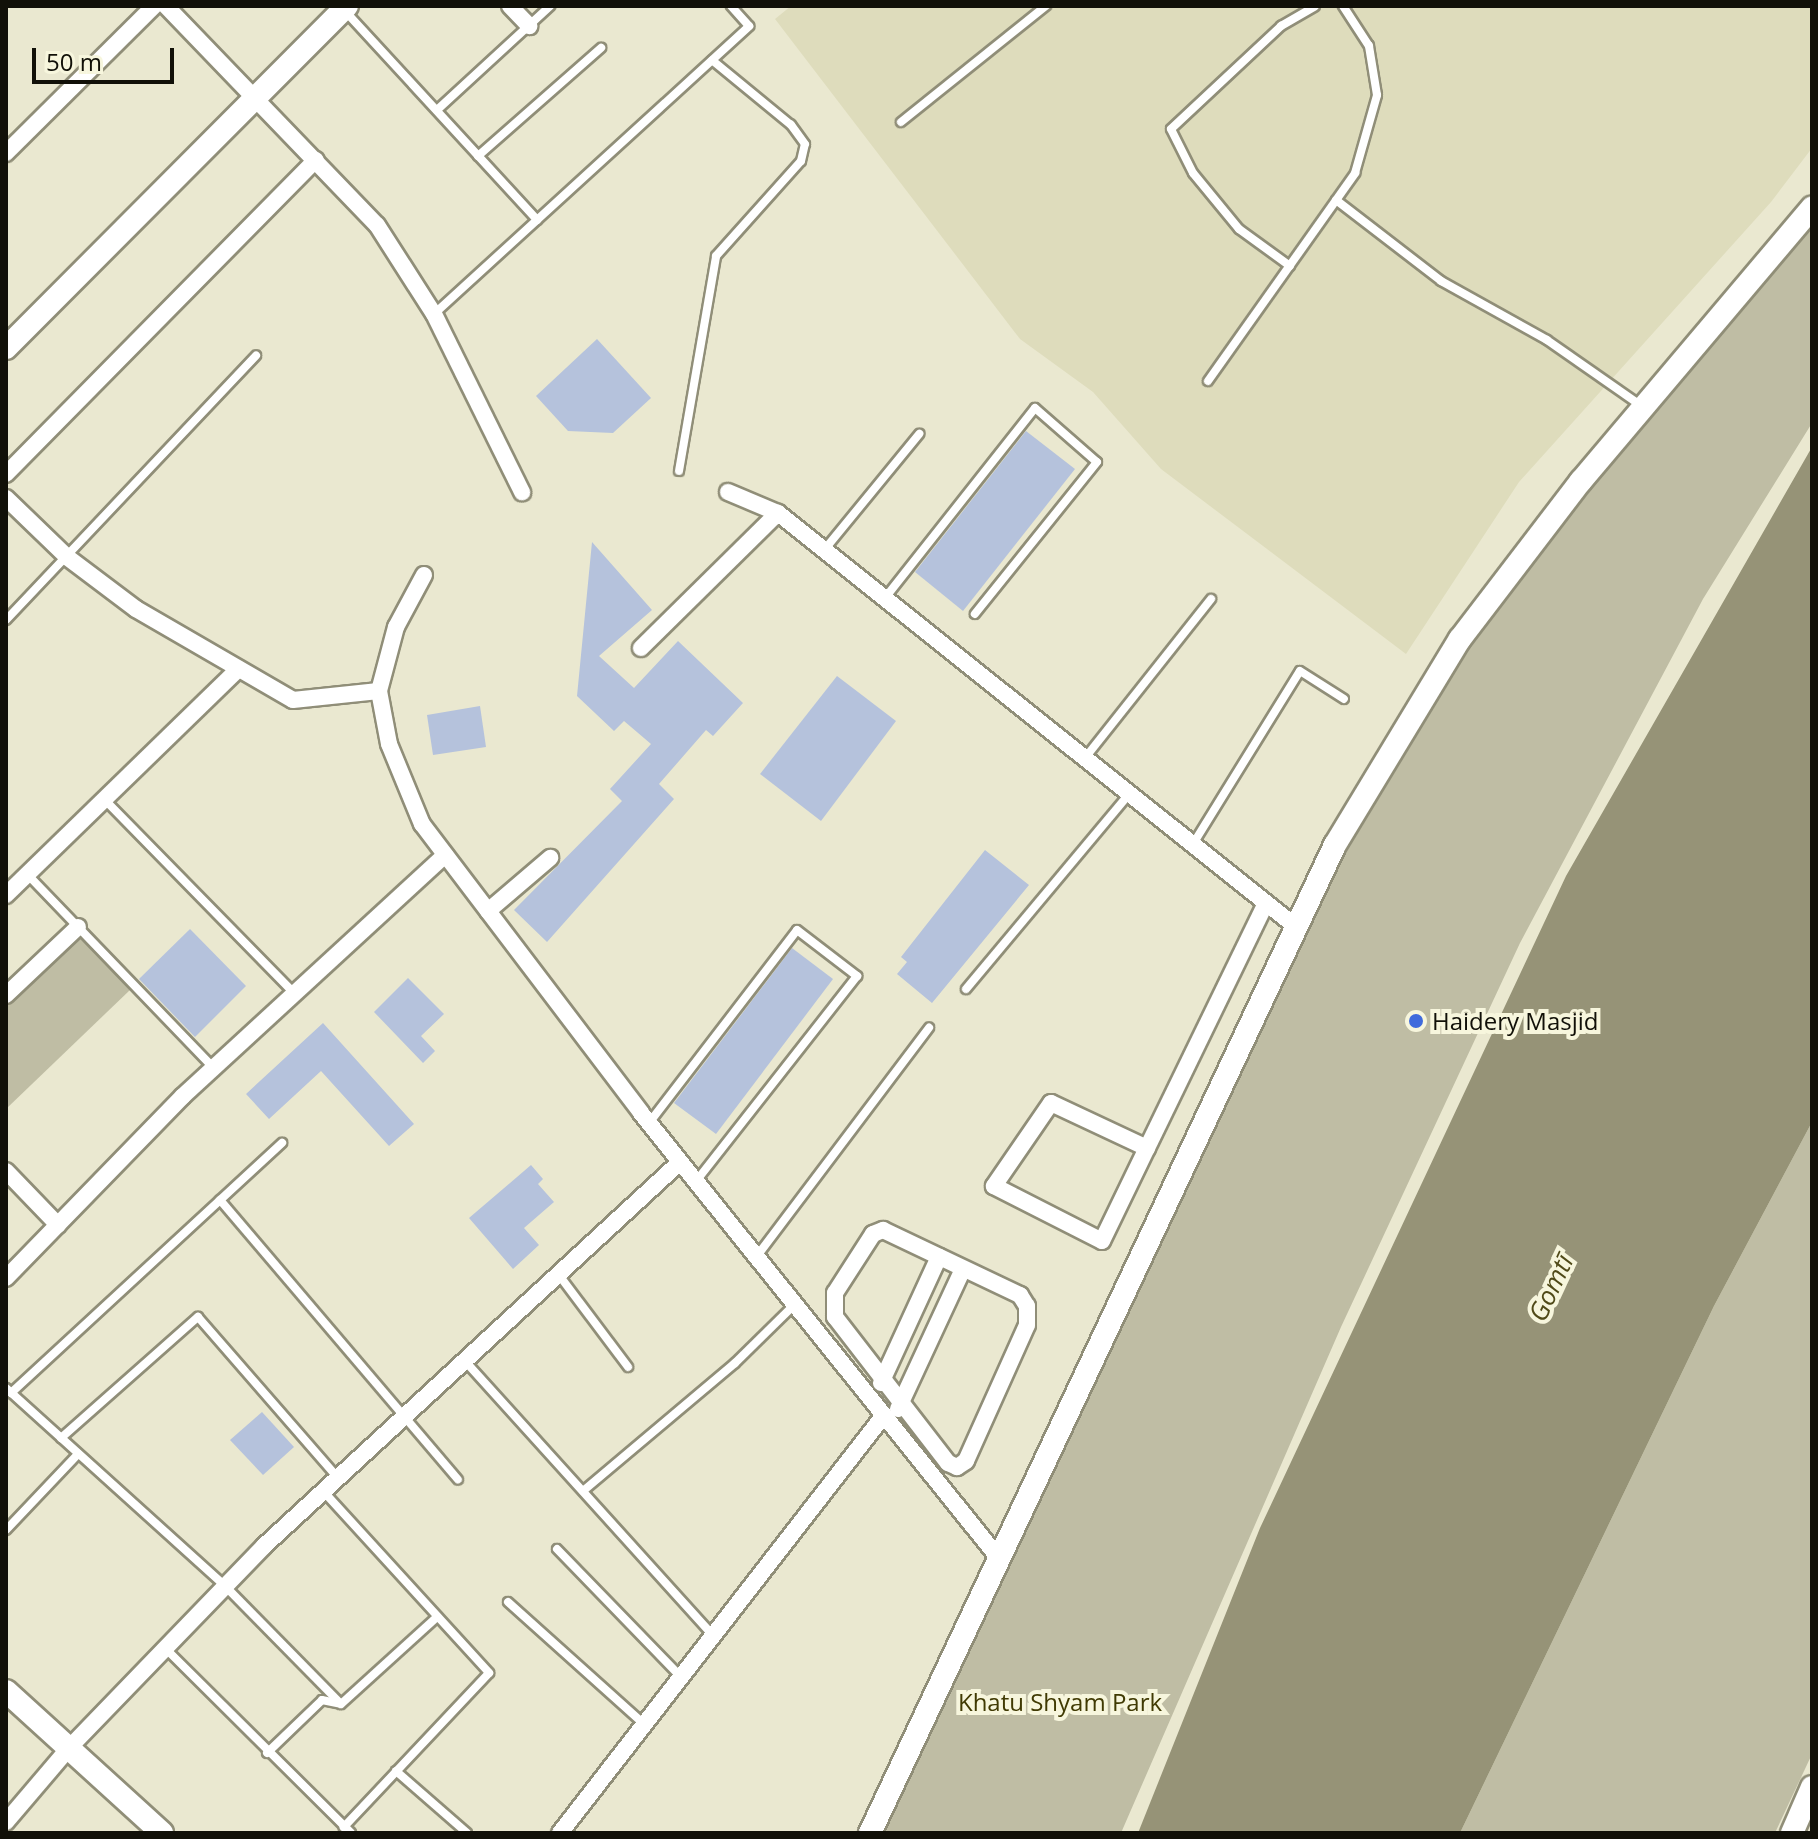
<!DOCTYPE html>
<meta charset="utf-8">
<style>
body{margin:0}
#map{position:relative;width:1818px;height:1839px;overflow:hidden;background:#eae8d0;font-family:"Open Sans",sans-serif}
div>[style]{position:absolute}
[style*='--x']{left:calc(var(--x)*1px);top:calc(var(--y)*1px);width:calc(var(--w)*1px);rotate:calc(var(--a)*1deg)}
.built>*{inset:0;background:#dedcbc}
.green>*{inset:0;background:#bfbda4}
.water>*{inset:0;background:#969377}
.building>*{inset:0;background:#b5c2dc}
.roads{filter:drop-shadow(2px 0 #908e78) drop-shadow(-2px 0 #908e78) drop-shadow(0 2px #908e78) drop-shadow(0 -2px #908e78)}
.lane>*{height:8px;margin:-4px;padding:0 4px;transform-origin:4px;border-radius:4px;background:#fff}
.street>*{height:16px;margin:-8px;padding:0 8px;transform-origin:8px;border-radius:8px;background:#fff}
.secondary>*{height:22px;margin:-11px;padding:0 11px;transform-origin:11px;border-radius:11px;background:#fff}
.dots>*{width:22px;height:22px;translate:-50% -50%;box-sizing:border-box;border:4px solid #f7f6dd;border-radius:50%}
span{translate:-50% -50%;white-space:nowrap;text-align:center;line-height:1.15;-webkit-text-stroke:8px #f7f6dd;paint-order:stroke}
.poi-label{font-size:24px;color:#111008}
.left{translate:0 -50%;text-align:left}
.park-label{font-size:24px;color:#403a03}
.water-label{font-size:26px;color:#504a18;font-style:italic}
.frame{position:absolute;inset:0;border:8px solid #111008;pointer-events:none}
.scale{position:absolute;left:32px;top:48px;width:142px;height:36px;box-sizing:border-box;border:4px solid #111008;border-top:0;padding-left:10px;font-size:24px;line-height:28px;white-space:nowrap;color:#111008;-webkit-text-stroke:6px #f7f6dd;paint-order:stroke}
</style>
<div id="map">
<div class="built">
<i style="clip-path:polygon(791px 6px,1812px 6px,1812px 148px,1771px 202px,1519px 482px,1406px 654px,1161px 469px,1093px 392px,1020px 339px,775px 19px)"></i>
</div>
<div class="green">
<i style="clip-path:polygon(1812px 218px,1812px 423px,1703px 599px,1520px 943px,1341px 1327px,1121px 1833px,879px 1833px,1302px 924px,1363px 815px,1471px 636px,1586px 482px)"></i>
<i style="clip-path:polygon(78px 935px,130px 990px,6px 1109px,6px 1004px)"></i>
<i style="clip-path:polygon(1812px 1122px,1812px 1754px,1775px 1833px,1460px 1833px,1714px 1306px)"></i>
</div>
<div class="water">
<i style="clip-path:polygon(1812px 447px,1812px 1122px,1714px 1306px,1460px 1833px,1138px 1833px,1260px 1528px,1566px 876px)"></i>
</div>
<div class="building">
<i style="clip-path:polygon(597px 339px,651px 398px,613px 433px,568px 431px,536px 396px)"></i>
<i style="clip-path:polygon(1026px 431px,1075px 469px,963px 611px,915px 572px)"></i>
<i style="clip-path:polygon(592px 542px,652px 610px,599px 656px,634px 688px,678px 641px,743px 703px,713px 736px,706px 730px,659px 784px,674px 799px,547px 942px,514px 910px,622px 801px,610px 789px,651px 744px,624px 721px,614px 731px,577px 696px)"></i>
<i style="clip-path:polygon(837px 676px,896px 721px,821px 821px,760px 774px)"></i>
<i style="clip-path:polygon(480px 706px,486px 747px,433px 755px,427px 715px)"></i>
<i style="clip-path:polygon(985px 850px,1029px 885px,932px 1003px,897px 974px,907px 962px,901px 957px)"></i>
<i style="clip-path:polygon(190px 929px,246px 986px,195px 1037px,139px 979px)"></i>
<i style="clip-path:polygon(792px 948px,833px 979px,716px 1134px,674px 1103px)"></i>
<i style="clip-path:polygon(408px 978px,444px 1014px,421px 1036px,435px 1051px,423px 1063px,374px 1012px)"></i>
<i style="clip-path:polygon(323px 1023px,414px 1124px,389px 1146px,321px 1071px,269px 1119px,246px 1094px)"></i>
<i style="clip-path:polygon(531px 1165px,543px 1179px,538px 1184px,554px 1202px,524px 1228px,539px 1245px,513px 1269px,469px 1218px)"></i>
<i style="clip-path:polygon(262px 1412px,294px 1447px,263px 1475px,230px 1440px)"></i>
</div>
<div class="roads">
<div class="lane">
<i style="--x:345;--y:11;--w:284;--a:47.4"></i>
<i style="--x:437;--y:110;--w:154;--a:-42.6"></i>
<i style="--x:901;--y:122;--w:186;--a:-38.7"></i>
<i style="--x:478;--y:156;--w:164;--a:-41.3"></i>
<i style="--x:1336;--y:200;--w:133;--a:37.6"></i>
<i style="--x:1441;--y:281;--w:121;--a:29.1"></i>
<i style="--x:1547;--y:340;--w:117;--a:34.9"></i>
<i style="--x:1290;--y:266;--w:63;--a:-144"></i>
<i style="--x:1239;--y:229;--w:72;--a:-129.4"></i>
<i style="--x:1193;--y:173;--w:49;--a:-116.6"></i>
<i style="--x:1171;--y:129;--w:151;--a:-43.1"></i>
<i style="--x:1281;--y:26;--w:39;--a:-30"></i>
<i style="--x:434;--y:314;--w:427;--a:-42.4"></i>
<i style="--x:749;--y:26;--w:27;--a:-132"></i>
<i style="--x:1208;--y:381;--w:255;--a:-54.7"></i>
<i style="--x:1355;--y:173;--w:81;--a:-74.2"></i>
<i style="--x:1377;--y:95;--w:50;--a:-99.3"></i>
<i style="--x:1369;--y:46;--w:48;--a:-123"></i>
<i style="--x:679;--y:471;--w:218;--a:-80.2"></i>
<i style="--x:716;--y:256;--w:127;--a:-48.2"></i>
<i style="--x:801;--y:161;--w:17;--a:-77"></i>
<i style="--x:805;--y:144;--w:24;--a:-126"></i>
<i style="--x:791;--y:125;--w:102;--a:-140.6"></i>
<i style="--x:825;--y:549;--w:149;--a:-50.7"></i>
<i style="--x:885;--y:598;--w:242;--a:-51.7"></i>
<i style="--x:1035;--y:408;--w:82;--a:41.1"></i>
<i style="--x:1097;--y:462;--w:195;--a:128.8"></i>
<i style="--x:6;--y:620;--w:364;--a:-46.6"></i>
<i style="--x:1085;--y:758;--w:203;--a:-51.6"></i>
<i style="--x:105;--y:800;--w:270;--a:45.6"></i>
<i style="--x:1193;--y:844;--w:203;--a:-58.3"></i>
<i style="--x:1300;--y:671;--w:52;--a:32.5"></i>
<i style="--x:28;--y:875;--w:268;--a:46.1"></i>
<i style="--x:966;--y:989;--w:254;--a:-50.1"></i>
<i style="--x:649;--y:1123;--w:243;--a:-52.5"></i>
<i style="--x:797;--y:930;--w:76;--a:37.5"></i>
<i style="--x:857;--y:976;--w:261;--a:128.1"></i>
<i style="--x:220;--y:1200;--w:367;--a:49.6"></i>
<i style="--x:757;--y:1256;--w:286;--a:-53"></i>
<i style="--x:559;--y:1275;--w:115;--a:53.1"></i>
<i style="--x:465;--y:1361;--w:370;--a:47.9"></i>
<i style="--x:6;--y:1388;--w:295;--a:42.1"></i>
<i style="--x:225;--y:1586;--w:165;--a:45.5"></i>
<i style="--x:11;--y:1393;--w:369;--a:-42.7"></i>
<i style="--x:61;--y:1438;--w:183;--a:-41.5"></i>
<i style="--x:198;--y:1317;--w:212;--a:49"></i>
<i style="--x:583;--y:1491;--w:199;--a:-40.1"></i>
<i style="--x:735;--y:1363;--w:84;--a:-44.5"></i>
<i style="--x:324;--y:1492;--w:245;--a:47.6"></i>
<i style="--x:489;--y:1673;--w:212;--a:133.3"></i>
<i style="--x:6;--y:1530;--w:105;--a:-46.5"></i>
<i style="--x:557;--y:1549;--w:177;--a:45.9"></i>
<i style="--x:508;--y:1602;--w:183;--a:41.9"></i>
<i style="--x:165;--y:1648;--w:262;--a:44.8"></i>
<i style="--x:267;--y:1753;--w:76;--a:-43.9"></i>
<i style="--x:322;--y:1700;--w:19;--a:12"></i>
<i style="--x:341;--y:1704;--w:130;--a:-42.2"></i>
<i style="--x:396;--y:1771;--w:94;--a:41.1"></i>
</div>
<div class="street">
<i style="--x:166;--y:6;--w:304;--a:46.1"></i>
<i style="--x:377;--y:225;--w:106;--a:57.4"></i>
<i style="--x:434;--y:314;--w:199;--a:63.7"></i>
<i style="--x:510;--y:6;--w:28;--a:46"></i>
<i style="--x:6;--y:153;--w:209;--a:-44.8"></i>
<i style="--x:6;--y:474;--w:441;--a:-45.4"></i>
<i style="--x:728;--y:492;--w:54;--a:22.8"></i>
<i style="--x:778;--y:513;--w:662;--a:38.62"></i>
<i style="--x:6;--y:498;--w:85;--a:44"></i>
<i style="--x:67;--y:557;--w:86;--a:37"></i>
<i style="--x:136;--y:609;--w:181;--a:30.1"></i>
<i style="--x:293;--y:700;--w:86;--a:-6"></i>
<i style="--x:424;--y:575;--w:59;--a:118.3"></i>
<i style="--x:396;--y:627;--w:66;--a:104.9"></i>
<i style="--x:379;--y:691;--w:54;--a:79.3"></i>
<i style="--x:389;--y:744;--w:87;--a:67.6"></i>
<i style="--x:422;--y:824;--w:363;--a:52.8"></i>
<i style="--x:641;--y:1113;--w:568;--a:51.21"></i>
<i style="--x:641;--y:648;--w:192;--a:-44.6"></i>
<i style="--x:6;--y:895;--w:324;--a:-44.2"></i>
<i style="--x:488;--y:911;--w:82;--a:-40.5"></i>
<i style="--x:6;--y:995;--w:99;--a:-43.4"></i>
<i style="--x:1147;--y:1148;--w:106;--a:-154.9"></i>
<i style="--x:1051;--y:1103;--w:101;--a:124.5"></i>
<i style="--x:994;--y:1186;--w:121;--a:27"></i>
<i style="--x:1102;--y:1241;--w:103;--a:-64.2"></i>
<i style="--x:1147;--y:1148;--w:272;--a:-64.1"></i>
<i style="--x:6;--y:1171;--w:75;--a:46.1"></i>
<i style="--x:883;--y:1230;--w:152;--a:25.4"></i>
<i style="--x:1020;--y:1295;--w:13;--a:58"></i>
<i style="--x:1027;--y:1306;--w:19;--a:90"></i>
<i style="--x:1027;--y:1325;--w:149;--a:114.2"></i>
<i style="--x:966;--y:1461;--w:11;--a:146"></i>
<i style="--x:957;--y:1467;--w:10;--a:-156"></i>
<i style="--x:948;--y:1463;--w:185;--a:-127.7"></i>
<i style="--x:835;--y:1317;--w:24;--a:-90"></i>
<i style="--x:835;--y:1293;--w:70;--a:-57.2"></i>
<i style="--x:873;--y:1234;--w:11;--a:-22"></i>
<i style="--x:6;--y:1278;--w:254;--a:-45.8"></i>
<i style="--x:183;--y:1096;--w:356;--a:-42.6"></i>
<i style="--x:881;--y:1383;--w:139;--a:-65.3"></i>
<i style="--x:898;--y:1409;--w:154;--a:-65.1"></i>
<i style="--x:6;--y:1822;--w:97;--a:-49.6"></i>
<i style="--x:69;--y:1748;--w:281;--a:-46"></i>
<i style="--x:264;--y:1546;--w:566;--a:-42.71"></i>
<i style="--x:560;--y:1833;--w:529;--a:-52.22"></i>
</div>
<div class="secondary">
<i style="--x:6;--y:348;--w:483;--a:-45.1"></i>
<i style="--x:6;--y:1691;--w:211;--a:42.3"></i>
<i style="--x:870;--y:1833;--w:1092;--a:-64.8"></i>
<i style="--x:1335;--y:845;--w:241;--a:-58.8"></i>
<i style="--x:1460;--y:639;--w:199;--a:-52.6"></i>
<i style="--x:1581;--y:481;--w:358;--a:-49.8"></i>
<i style="--x:1792;--y:1833;--w:50;--a:-66.5"></i>
</div>
</div>
<div class="dots">
<i style="left:1416px;top:1021px;background:#406bdc"></i>
</div>
<div class="poi-label">
<span class="left" style="left:1432px;top:1021px">Haidery Masjid</span>
</div>
<div class="park-label">
<span style="left:1060px;top:1702px">Khatu Shyam Park</span>
</div>
<div class="water-label">
<span style="left:1551px;top:1288px;rotate:-65deg">Gomtī</span>
</div>
<div class="frame"></div>
<div class="scale">50 m</div>
</div>
